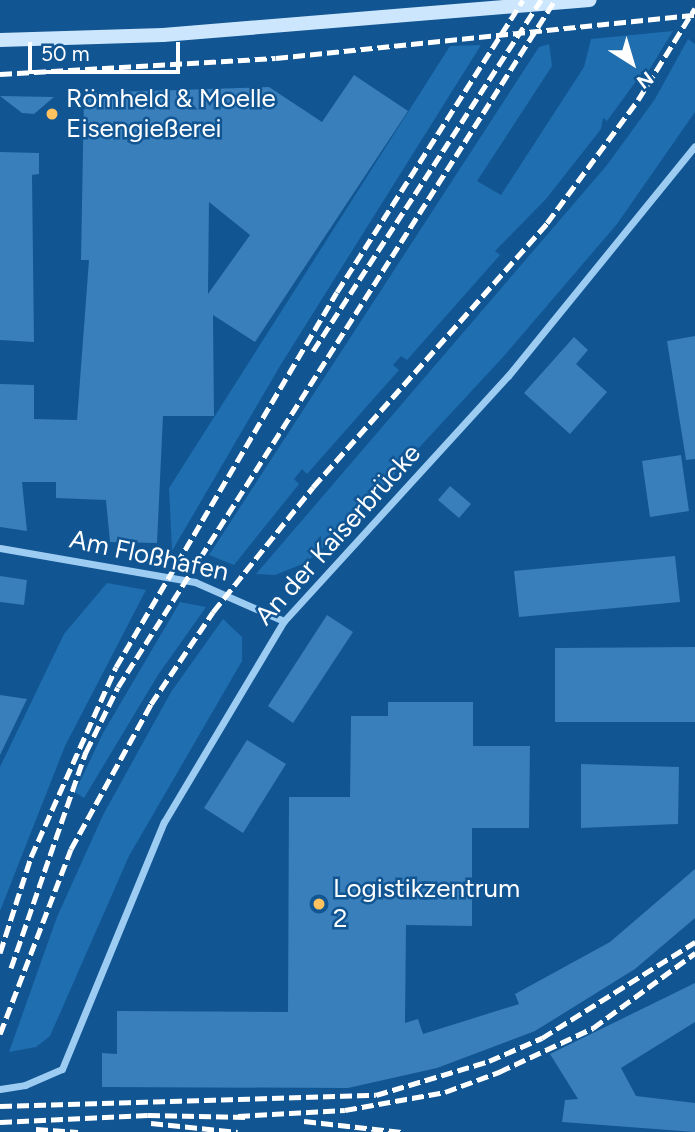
<!DOCTYPE html>
<meta charset="utf-8">
<style>
body{margin:0}
#map{position:relative;width:695px;height:1132px;overflow:hidden;background:#115592;font-family:Figtree,sans-serif}
div>[style]{position:absolute}
[style*='--x']{left:calc(var(--x)*1px);top:calc(var(--y)*1px);width:calc(var(--w)*1px);rotate:calc(var(--a)*1deg)}
.green>*{inset:0;background:#1f6eb0}
.building>*{inset:0;background:#397fbb}
.street>*{height:7px;margin:-3.5px;padding:0 3.5px;transform-origin:3.5px;border-radius:3.5px;background:#9dccf3}
.secondary>*{height:14px;margin:-7px;padding:0 7px;transform-origin:7px;border-radius:7px;background:#cce6fd}
.rail>*{height:5px;margin-top:-2.5px;transform-origin:0;background:repeating-linear-gradient(90deg,#fff 0 12px,transparent 0 17px)}
.dots>*{width:19px;height:19px;translate:-50% -50%;box-sizing:border-box;border:4px solid #115592;border-radius:50%}
span{translate:-50% -50%;white-space:nowrap;text-align:center;line-height:1.15;-webkit-text-stroke:5px #115592;paint-order:stroke}
.poi-label{font-size:26px;color:#fff}
.left{translate:0 -50%;text-align:left}
.street-label{font-size:26px;color:#fff}
.north{position:absolute;left:597px;top:28px;width:70px;height:70px;-webkit-text-stroke:5px #115592;paint-order:stroke;rotate:143deg;font-size:19px;font-weight:700;line-height:28px;text-align:center;color:#fff}
.north::after{content:'';display:block;margin:auto;width:24px;height:32px;background:#fff;clip-path:polygon(50% 0,100% 100%,50% 72%,0 100%)}
.scale{position:absolute;left:28px;top:42px;width:152px;height:32px;box-sizing:border-box;border:4px solid #fff;border-top:0;padding-left:9px;font-size:21px;line-height:24px;white-space:nowrap;color:#fff;-webkit-text-stroke:5px #115592;paint-order:stroke}
</style>
<div id="map">
<div class="green">
<i style="clip-path:polygon(673px 31px,646px 75px,642px 73px,607px 121px,603px 118px,601px 129px,546px 199px,495px 251px,500px 255px,407px 360px,401px 356px,393px 365px,399px 370px,307px 474px,302px 469px,294px 479px,299px 484px,234px 565px,209px 555px,539px 47px,549px 44px,552px 66px,477px 181px,501px 195px,584px 67px,591px 39px)"></i>
<i style="clip-path:polygon(688px 39px,695px 44px,695px 112px,617px 224px,504px 356px,340px 533px,305px 563px,275px 575px,256px 574px,607px 165px,655px 99px)"></i>
<i style="clip-path:polygon(481px 45px,280px 366px,172px 551px,169px 488px,450px 46px)"></i>
<i style="clip-path:polygon(107px 583px,146px 590px,65px 746px,0 911px,0 767px,64px 634px)"></i>
<i style="clip-path:polygon(180px 602px,206px 607px,158px 675px,84px 798px,75px 792px,103px 733px)"></i>
<i style="clip-path:polygon(223px 619px,242px 637px,242px 661px,129px 856px,50px 1036px,36px 1047px,9px 1052px,57px 917px,103px 815px,171px 692px)"></i>
</div>
<div class="building">
<i style="clip-path:polygon(evenodd,354px 75px,408px 111px,255px 342px,213px 315px,214px 416px,163px 416px,157px 543px,110px 542px,106px 500px,56px 498px,56px 482px,22px 482px,27px 531px,0 527px,0 384px,34px 385px,34px 419px,77px 420px,89px 260px,81px 260px,84px 93px,269px 87px,322px 122px,354px 75px,209px 202px,250px 235px,208px 294px,209px 202px)"></i>
<i style="clip-path:polygon(0 96px,54px 97px,34px 114px,22px 113px)"></i>
<i style="clip-path:polygon(0 152px,39px 153px,39px 174px,32px 175px,34px 342px,0 340px)"></i>
<i style="clip-path:polygon(695px 336px,695px 459px,686px 460px,667px 341px)"></i>
<i style="clip-path:polygon(574px 337px,588px 350px,576px 364px,607px 392px,570px 434px,524px 393px)"></i>
<i style="clip-path:polygon(681px 455px,689px 511px,650px 517px,642px 461px)"></i>
<i style="clip-path:polygon(450px 486px,471px 504px,459px 518px,438px 500px)"></i>
<i style="clip-path:polygon(675px 556px,680px 602px,519px 617px,514px 571px)"></i>
<i style="clip-path:polygon(0 576px,27px 580px,24px 605px,0 602px)"></i>
<i style="clip-path:polygon(327px 615px,353px 632px,293px 723px,268px 706px)"></i>
<i style="clip-path:polygon(695px 647px,695px 722px,555px 722px,555px 648px)"></i>
<i style="clip-path:polygon(0 695px,27px 699px,0 755px)"></i>
<i style="clip-path:polygon(388px 702px,473px 702px,473px 746px,530px 746px,529px 828px,472px 828px,472px 926px,406px 925px,405px 1023px,418px 1019px,423px 1034px,519px 1004px,515px 994px,610px 942px,695px 869px,695px 918px,635px 969px,535px 1031px,437px 1068px,348px 1088px,102px 1087px,102px 1053px,117px 1054px,117px 1011px,288px 1012px,289px 797px,350px 797px,351px 716px,388px 716px)"></i>
<i style="clip-path:polygon(247px 740px,286px 764px,243px 833px,204px 808px)"></i>
<i style="clip-path:polygon(581px 764px,679px 767px,678px 824px,581px 828px)"></i>
<i style="clip-path:polygon(695px 983px,695px 1022px,621px 1068px,636px 1096px,695px 1103px,695px 1132px,562px 1122px,565px 1100px,578px 1099px,550px 1054px)"></i>
</div>
<div class="street">
<i style="--x:0;--y:548;--w:198;--a:9.9"></i>
<i style="--x:195;--y:582;--w:97;--a:23.7"></i>
<i style="--x:0;--y:1089;--w:25;--a:-9"></i>
<i style="--x:25;--y:1085;--w:40;--a:-23.4"></i>
<i style="--x:62;--y:1069;--w:267;--a:-67.6"></i>
<i style="--x:164;--y:822;--w:234;--a:-59.2"></i>
<i style="--x:284;--y:621;--w:332;--a:-47.6"></i>
<i style="--x:508;--y:376;--w:296;--a:-50.9"></i>
</div>
<div class="secondary">
<i style="--x:0;--y:40;--w:163;--a:-1.8"></i>
<i style="--x:163;--y:35;--w:428;--a:-4.7"></i>
</div>
<div class="rail">
<i style="--x:0;--y:74;--w:276;--a:-3.3"></i>
<i style="--x:276;--y:58;--w:421;--a:-5.9"></i>
<i style="--x:313;--y:351;--w:419;--a:-57"></i>
<i style="--x:0;--y:953;--w:101;--a:-72.1"></i>
<i style="--x:31;--y:857;--w:208;--a:-65.9"></i>
<i style="--x:116;--y:667;--w:435;--a:-59.5"></i>
<i style="--x:337;--y:292;--w:346;--a:-57.5"></i>
<i style="--x:11;--y:968;--w:229;--a:-70.9"></i>
<i style="--x:86;--y:752;--w:72;--a:-63.8"></i>
<i style="--x:118;--y:687;--w:814;--a:-57.54"></i>
<i style="--x:0;--y:1034;--w:198;--a:-69"></i>
<i style="--x:71;--y:849;--w:166;--a:-61.1"></i>
<i style="--x:151;--y:704;--w:111;--a:-56"></i>
<i style="--x:213;--y:612;--w:160;--a:-51.3"></i>
<i style="--x:313;--y:487;--w:353;--a:-48.4"></i>
<i style="--x:547;--y:223;--w:153;--a:-53.5"></i>
<i style="--x:638;--y:100;--w:108;--a:-58.2"></i>
<i style="--x:0;--y:1106;--w:376;--a:-1.7"></i>
<i style="--x:376;--y:1095;--w:118;--a:-16.7"></i>
<i style="--x:489;--y:1061;--w:58;--a:-23.5"></i>
<i style="--x:542;--y:1038;--w:181;--a:-32.1"></i>
<i style="--x:238;--y:1116;--w:107;--a:-3.2"></i>
<i style="--x:345;--y:1110;--w:102;--a:-10.2"></i>
<i style="--x:445;--y:1092;--w:58;--a:-20.3"></i>
<i style="--x:499;--y:1072;--w:104;--a:-25.1"></i>
<i style="--x:593;--y:1028;--w:127;--a:-36.3"></i>
<i style="--x:304;--y:1121;--w:98;--a:6.5"></i>
<i style="--x:0;--y:1122;--w:148;--a:-2.7"></i>
<i style="--x:148;--y:1115;--w:100;--a:1.1"></i>
<i style="--x:151;--y:1123;--w:87;--a:5.9"></i>
<i style="--x:36;--y:1129;--w:42;--a:4.1"></i>
</div>
<div class="dots">
<i style="left:52px;top:114px;background:#ffc25f"></i>
<i style="left:319px;top:904px;background:#ffc25f"></i>
</div>
<div class="poi-label">
<span class="left" style="left:66px;top:114px">Römheld &amp; Moelle<br>Eisengießerei</span>
<span class="left" style="left:333px;top:904px">Logistikzentrum<br>2</span>
</div>
<div class="street-label">
<span style="left:338px;top:535px;rotate:-48deg">An der Kaiserbrücke</span>
<span style="left:149px;top:556px;rotate:12deg">Am Floßhafen</span>
</div>
<div class="north">N</div>
<div class="scale">50 m</div>
</div>
